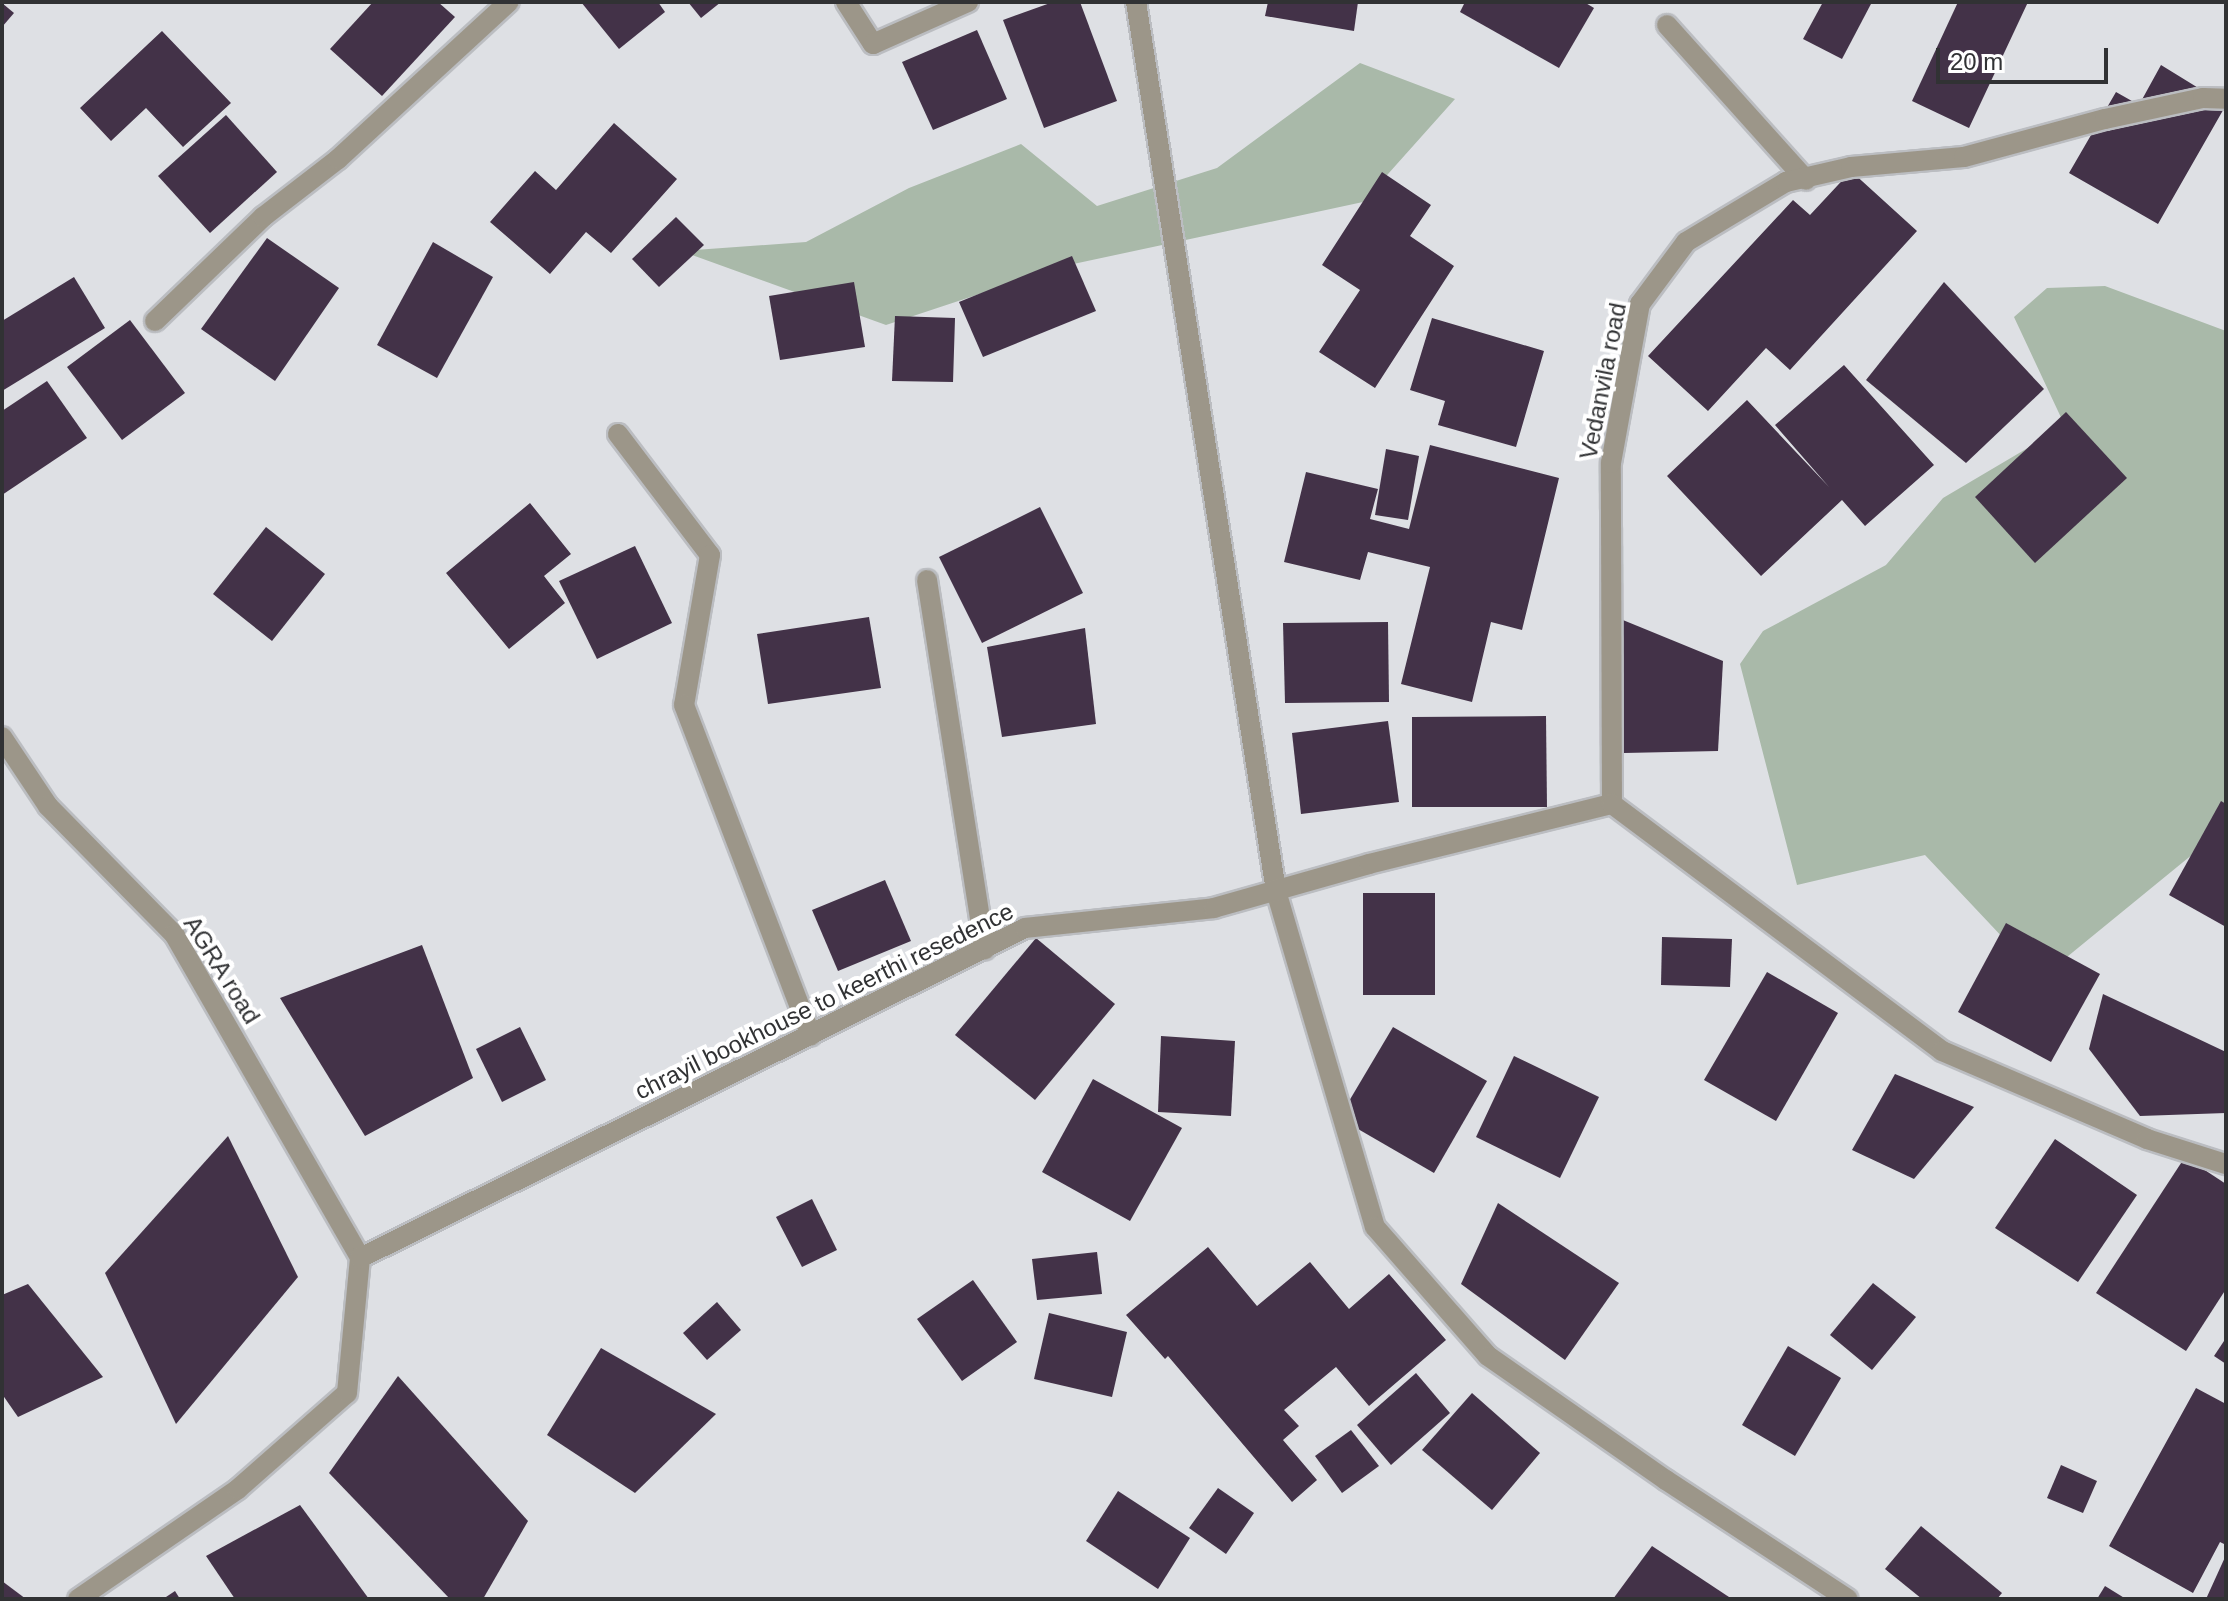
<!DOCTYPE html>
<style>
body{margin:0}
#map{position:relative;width:2228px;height:1601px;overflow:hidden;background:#dee0e4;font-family:Arial,sans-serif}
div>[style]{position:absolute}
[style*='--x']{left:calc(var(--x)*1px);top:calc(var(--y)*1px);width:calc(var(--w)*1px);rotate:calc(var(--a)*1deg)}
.green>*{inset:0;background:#a9b9a9}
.building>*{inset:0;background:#433248}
.roads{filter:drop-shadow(2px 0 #bbbdc1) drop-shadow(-2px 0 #bbbdc1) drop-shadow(0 2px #bbbdc1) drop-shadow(0 -2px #bbbdc1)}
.minor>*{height:20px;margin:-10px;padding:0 10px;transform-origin:10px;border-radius:10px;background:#9c9689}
span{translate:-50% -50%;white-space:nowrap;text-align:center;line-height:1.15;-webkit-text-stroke:8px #fff;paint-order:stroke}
.street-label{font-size:24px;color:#313234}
.frame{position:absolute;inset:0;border:4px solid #313234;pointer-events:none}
.scale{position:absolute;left:1936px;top:48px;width:172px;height:36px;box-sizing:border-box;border:4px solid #313234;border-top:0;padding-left:10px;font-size:24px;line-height:28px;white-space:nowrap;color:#313234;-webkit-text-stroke:6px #fff;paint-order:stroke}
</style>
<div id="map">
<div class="green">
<i style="clip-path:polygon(1360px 63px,1455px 99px,1363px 202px,1064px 266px,886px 325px,681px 251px,806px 242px,909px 188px,1021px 144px,1097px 206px,1217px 168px)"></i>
<i style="clip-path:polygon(2105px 286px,2226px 331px,2226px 827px,2062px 961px,2006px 941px,1925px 855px,1797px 885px,1740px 664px,1763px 631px,1886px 565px,1943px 498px,2065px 426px,2014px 317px,2047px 288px)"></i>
</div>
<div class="building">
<i style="clip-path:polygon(373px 2px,438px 2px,455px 17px,382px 96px,330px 49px)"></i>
<i style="clip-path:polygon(581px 2px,658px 2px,665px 12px,619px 49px)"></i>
<i style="clip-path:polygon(688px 2px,721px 2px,701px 18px)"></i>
<i style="clip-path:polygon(1053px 2px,1080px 2px,1117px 101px,1044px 128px,1003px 20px)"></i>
<i style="clip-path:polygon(1268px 2px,1358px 2px,1354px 31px,1265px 16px)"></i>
<i style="clip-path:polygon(1465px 2px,1584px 2px,1594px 8px,1559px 68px,1460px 12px)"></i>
<i style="clip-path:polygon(1823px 2px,1872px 2px,1842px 59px,1803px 39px)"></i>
<i style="clip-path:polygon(1958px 2px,2028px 2px,1969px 128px,1912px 101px)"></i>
<i style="clip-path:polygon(2px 3px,14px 13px,2px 27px)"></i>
<i style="clip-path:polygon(977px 30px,1007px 99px,933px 130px,902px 62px)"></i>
<i style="clip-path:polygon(162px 31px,231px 103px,183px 147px,146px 108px,111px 141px,80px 108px)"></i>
<i style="clip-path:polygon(2161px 65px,2226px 105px,2158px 224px,2069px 173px,2116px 92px,2139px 105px)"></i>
<i style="clip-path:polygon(226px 115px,277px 172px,210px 233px,158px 176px)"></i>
<i style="clip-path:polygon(614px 123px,677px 179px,611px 253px,586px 232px,550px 274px,490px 222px,535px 171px,556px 190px)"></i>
<i style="clip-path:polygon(1851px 171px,1917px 231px,1790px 370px,1766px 348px,1708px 411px,1648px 356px,1793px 200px,1810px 215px)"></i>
<i style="clip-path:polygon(1382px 172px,1431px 205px,1410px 236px,1454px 266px,1375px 388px,1319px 352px,1360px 290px,1322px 265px)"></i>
<i style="clip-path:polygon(676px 217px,704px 245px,659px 287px,632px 259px)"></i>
<i style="clip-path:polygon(267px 238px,339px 288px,275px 381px,201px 329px)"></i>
<i style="clip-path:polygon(433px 242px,493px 277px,437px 378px,377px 345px)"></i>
<i style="clip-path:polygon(1072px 256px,1096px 311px,983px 357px,959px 302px)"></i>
<i style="clip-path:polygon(74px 277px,105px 328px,2px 391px,2px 321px)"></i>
<i style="clip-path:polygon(854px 282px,865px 347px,780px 360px,769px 296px)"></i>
<i style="clip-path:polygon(1944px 282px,2044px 389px,1966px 463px,1866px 380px)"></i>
<i style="clip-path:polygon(895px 316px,955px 318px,953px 382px,892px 381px)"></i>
<i style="clip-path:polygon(1432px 318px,1544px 351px,1516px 447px,1438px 425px,1445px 401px,1410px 390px)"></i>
<i style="clip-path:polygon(130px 320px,185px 393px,122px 440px,67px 367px)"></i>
<i style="clip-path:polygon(1844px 365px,1934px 465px,1865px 526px,1842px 500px,1761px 576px,1667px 476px,1747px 400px,1829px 487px,1775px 425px)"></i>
<i style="clip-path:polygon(47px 381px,87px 438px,2px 495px,2px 411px)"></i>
<i style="clip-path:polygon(2066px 412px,2127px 478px,2035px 563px,1975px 497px)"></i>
<i style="clip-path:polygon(1430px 445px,1559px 478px,1522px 630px,1491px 622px,1472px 702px,1401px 684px,1430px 567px,1368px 552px,1360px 580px,1284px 562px,1306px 472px,1378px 489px,1370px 519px,1409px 529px)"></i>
<i style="clip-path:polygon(1386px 449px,1419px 456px,1408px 520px,1375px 515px)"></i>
<i style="clip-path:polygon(530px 503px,571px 554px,544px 576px,565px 603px,509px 649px,446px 573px)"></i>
<i style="clip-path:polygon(1040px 507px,1083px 593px,982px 643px,939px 557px)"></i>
<i style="clip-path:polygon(266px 527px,325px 574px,272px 641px,213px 594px)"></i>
<i style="clip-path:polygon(635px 546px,672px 623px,597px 659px,559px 581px)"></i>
<i style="clip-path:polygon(869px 617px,881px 688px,768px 704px,757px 634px)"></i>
<i style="clip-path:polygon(1618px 618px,1723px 661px,1718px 751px,1624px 753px)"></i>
<i style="clip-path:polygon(1388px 622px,1389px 702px,1285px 703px,1283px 623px)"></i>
<i style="clip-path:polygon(1085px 628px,1096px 724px,1002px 737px,987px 647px)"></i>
<i style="clip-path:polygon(1546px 716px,1547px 807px,1412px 807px,1412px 717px)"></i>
<i style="clip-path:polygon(1388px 721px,1399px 802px,1301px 814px,1292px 733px)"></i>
<i style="clip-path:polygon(2221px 801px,2226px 804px,2226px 927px,2169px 895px)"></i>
<i style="clip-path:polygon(885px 880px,911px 941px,838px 971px,812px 910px)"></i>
<i style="clip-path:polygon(1363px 893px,1435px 893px,1435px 995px,1363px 995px)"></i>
<i style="clip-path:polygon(2006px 923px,2100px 974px,2051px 1062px,1958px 1012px)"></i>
<i style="clip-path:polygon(1662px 937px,1732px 939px,1730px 987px,1661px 985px)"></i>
<i style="clip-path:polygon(1036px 938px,1115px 1004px,1035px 1100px,955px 1035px)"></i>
<i style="clip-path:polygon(422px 945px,473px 1078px,365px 1136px,280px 998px)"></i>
<i style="clip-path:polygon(1767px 972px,1838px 1013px,1776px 1121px,1704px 1080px)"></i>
<i style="clip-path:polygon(2103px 994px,2226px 1052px,2226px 1113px,2140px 1116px,2089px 1049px)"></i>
<i style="clip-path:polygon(520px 1027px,546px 1080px,502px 1102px,476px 1049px)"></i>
<i style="clip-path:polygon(1393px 1027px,1487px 1081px,1434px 1173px,1339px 1118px)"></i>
<i style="clip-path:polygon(1161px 1036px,1235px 1041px,1231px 1116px,1158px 1112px)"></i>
<i style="clip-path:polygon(1514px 1056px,1599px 1097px,1560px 1178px,1476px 1137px)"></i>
<i style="clip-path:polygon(1895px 1074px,1974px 1107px,1914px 1179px,1852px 1150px)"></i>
<i style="clip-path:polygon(1093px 1079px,1182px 1128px,1130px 1221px,1042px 1172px)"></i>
<i style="clip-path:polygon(228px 1136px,298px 1277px,176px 1424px,105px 1273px)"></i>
<i style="clip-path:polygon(2055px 1139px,2137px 1195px,2078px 1282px,1995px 1228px)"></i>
<i style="clip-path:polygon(2185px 1157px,2226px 1184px,2226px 1289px,2186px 1351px,2096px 1293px)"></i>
<i style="clip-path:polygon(812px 1199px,837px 1250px,802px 1267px,776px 1217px)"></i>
<i style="clip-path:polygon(1498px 1203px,1619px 1283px,1565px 1360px,1461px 1284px)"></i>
<i style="clip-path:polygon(1208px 1247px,1257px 1306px,1310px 1262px,1349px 1309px,1389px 1274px,1446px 1340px,1369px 1406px,1336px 1367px,1284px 1410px,1299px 1426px,1283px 1440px,1317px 1480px,1292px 1502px,1168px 1356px,1165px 1359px,1126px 1315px)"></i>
<i style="clip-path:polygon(1097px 1252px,1102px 1294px,1037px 1300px,1032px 1259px)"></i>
<i style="clip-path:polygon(973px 1280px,1017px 1342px,962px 1381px,917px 1319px)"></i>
<i style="clip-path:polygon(1873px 1283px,1916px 1317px,1872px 1370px,1830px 1335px)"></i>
<i style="clip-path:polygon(28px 1284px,103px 1377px,18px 1417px,2px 1394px,2px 1295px)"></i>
<i style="clip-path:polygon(717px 1302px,741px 1330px,707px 1360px,683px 1333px)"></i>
<i style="clip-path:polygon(1049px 1313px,1127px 1332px,1112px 1397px,1034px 1379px)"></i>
<i style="clip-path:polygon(2226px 1338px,2226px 1364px,2214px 1356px)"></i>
<i style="clip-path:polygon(1788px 1346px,1841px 1378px,1795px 1456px,1742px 1425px)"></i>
<i style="clip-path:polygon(601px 1348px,716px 1414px,635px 1493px,547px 1435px)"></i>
<i style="clip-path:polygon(1416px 1373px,1450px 1413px,1391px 1465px,1357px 1425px)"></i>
<i style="clip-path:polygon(398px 1376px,528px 1521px,483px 1599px,450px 1599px,329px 1473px)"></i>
<i style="clip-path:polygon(2196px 1388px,2226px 1404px,2226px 1545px,2220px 1542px,2193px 1593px,2109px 1546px)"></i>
<i style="clip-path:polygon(1472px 1393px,1540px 1453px,1492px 1510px,1422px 1450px)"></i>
<i style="clip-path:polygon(1351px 1430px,1379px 1466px,1342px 1493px,1315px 1456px)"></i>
<i style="clip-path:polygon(2061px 1465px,2097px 1481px,2083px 1513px,2047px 1498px)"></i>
<i style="clip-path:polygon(1218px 1488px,1254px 1513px,1226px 1554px,1189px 1528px)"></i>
<i style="clip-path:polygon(1118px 1491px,1190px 1538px,1158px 1589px,1086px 1541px)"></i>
<i style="clip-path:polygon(300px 1505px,369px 1599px,235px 1599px,206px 1556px)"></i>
<i style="clip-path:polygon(1921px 1526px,2002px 1593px,1997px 1599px,1922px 1599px,1885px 1569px)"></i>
<i style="clip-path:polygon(1652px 1546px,1732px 1599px,1613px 1599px)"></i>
<i style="clip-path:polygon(2226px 1555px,2226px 1599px,2206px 1599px)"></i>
<i style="clip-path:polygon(2px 1581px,26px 1599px,2px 1599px)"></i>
<i style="clip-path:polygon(2105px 1586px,2126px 1599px,2097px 1599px)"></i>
<i style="clip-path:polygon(175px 1591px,180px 1599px,163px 1599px)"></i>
</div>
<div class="roads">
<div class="minor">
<i style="--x:846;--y:2;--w:50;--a:57.3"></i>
<i style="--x:873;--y:44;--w:104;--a:-23.9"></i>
<i style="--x:1136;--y:2;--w:900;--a:81.05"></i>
<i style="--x:1276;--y:891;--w:350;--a:73.6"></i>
<i style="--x:1375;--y:1227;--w:171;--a:48.8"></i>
<i style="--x:1488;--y:1356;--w:217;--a:34.9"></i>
<i style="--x:1666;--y:1480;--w:217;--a:33.2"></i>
<i style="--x:1667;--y:25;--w:208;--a:48.1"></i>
<i style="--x:155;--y:321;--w:150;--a:-43.9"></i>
<i style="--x:263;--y:217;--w:95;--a:-37.7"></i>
<i style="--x:338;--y:159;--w:232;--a:-42.6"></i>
<i style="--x:618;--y:434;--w:152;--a:52.8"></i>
<i style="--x:710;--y:555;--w:152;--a:99.8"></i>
<i style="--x:684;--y:705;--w:354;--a:69"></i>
<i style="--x:927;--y:580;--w:374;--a:81.1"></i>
<i style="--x:2;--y:737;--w:83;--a:56.3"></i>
<i style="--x:48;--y:806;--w:180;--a:45.5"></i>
<i style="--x:174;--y:934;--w:374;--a:60.1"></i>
<i style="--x:1612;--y:804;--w:341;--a:-90.2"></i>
<i style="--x:1611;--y:463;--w:162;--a:-79.7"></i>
<i style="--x:1640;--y:304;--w:77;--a:-53.4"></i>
<i style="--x:1686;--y:242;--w:117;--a:-31"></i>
<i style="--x:1786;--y:182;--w:67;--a:-13"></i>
<i style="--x:1851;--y:167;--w:113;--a:-5.1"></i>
<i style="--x:1964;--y:157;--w:146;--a:-15.1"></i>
<i style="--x:2105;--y:119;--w:100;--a:-12.1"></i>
<i style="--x:2203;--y:98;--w:23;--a:2"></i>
<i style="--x:78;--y:1599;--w:194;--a:-34.5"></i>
<i style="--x:238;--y:1489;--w:145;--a:-41.4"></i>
<i style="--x:347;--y:1393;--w:136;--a:-84.5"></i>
<i style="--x:360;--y:1258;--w:742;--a:-26.39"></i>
<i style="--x:1025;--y:928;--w:190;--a:-6"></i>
<i style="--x:1214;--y:908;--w:161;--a:-15.8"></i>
<i style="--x:1369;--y:864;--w:250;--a:-13.9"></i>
<i style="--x:1612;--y:804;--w:412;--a:36.8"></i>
<i style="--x:1942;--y:1051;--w:223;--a:23.2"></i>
<i style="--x:2147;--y:1139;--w:83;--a:17.6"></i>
</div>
</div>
<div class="street-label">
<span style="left:1603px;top:381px;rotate:-79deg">Vedanvila road</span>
<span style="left:222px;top:970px;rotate:58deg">AGRA road</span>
<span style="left:824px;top:1001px;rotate:-26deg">chrayil bookhouse to keerthi resedence</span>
</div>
<div class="frame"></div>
<div class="scale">20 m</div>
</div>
